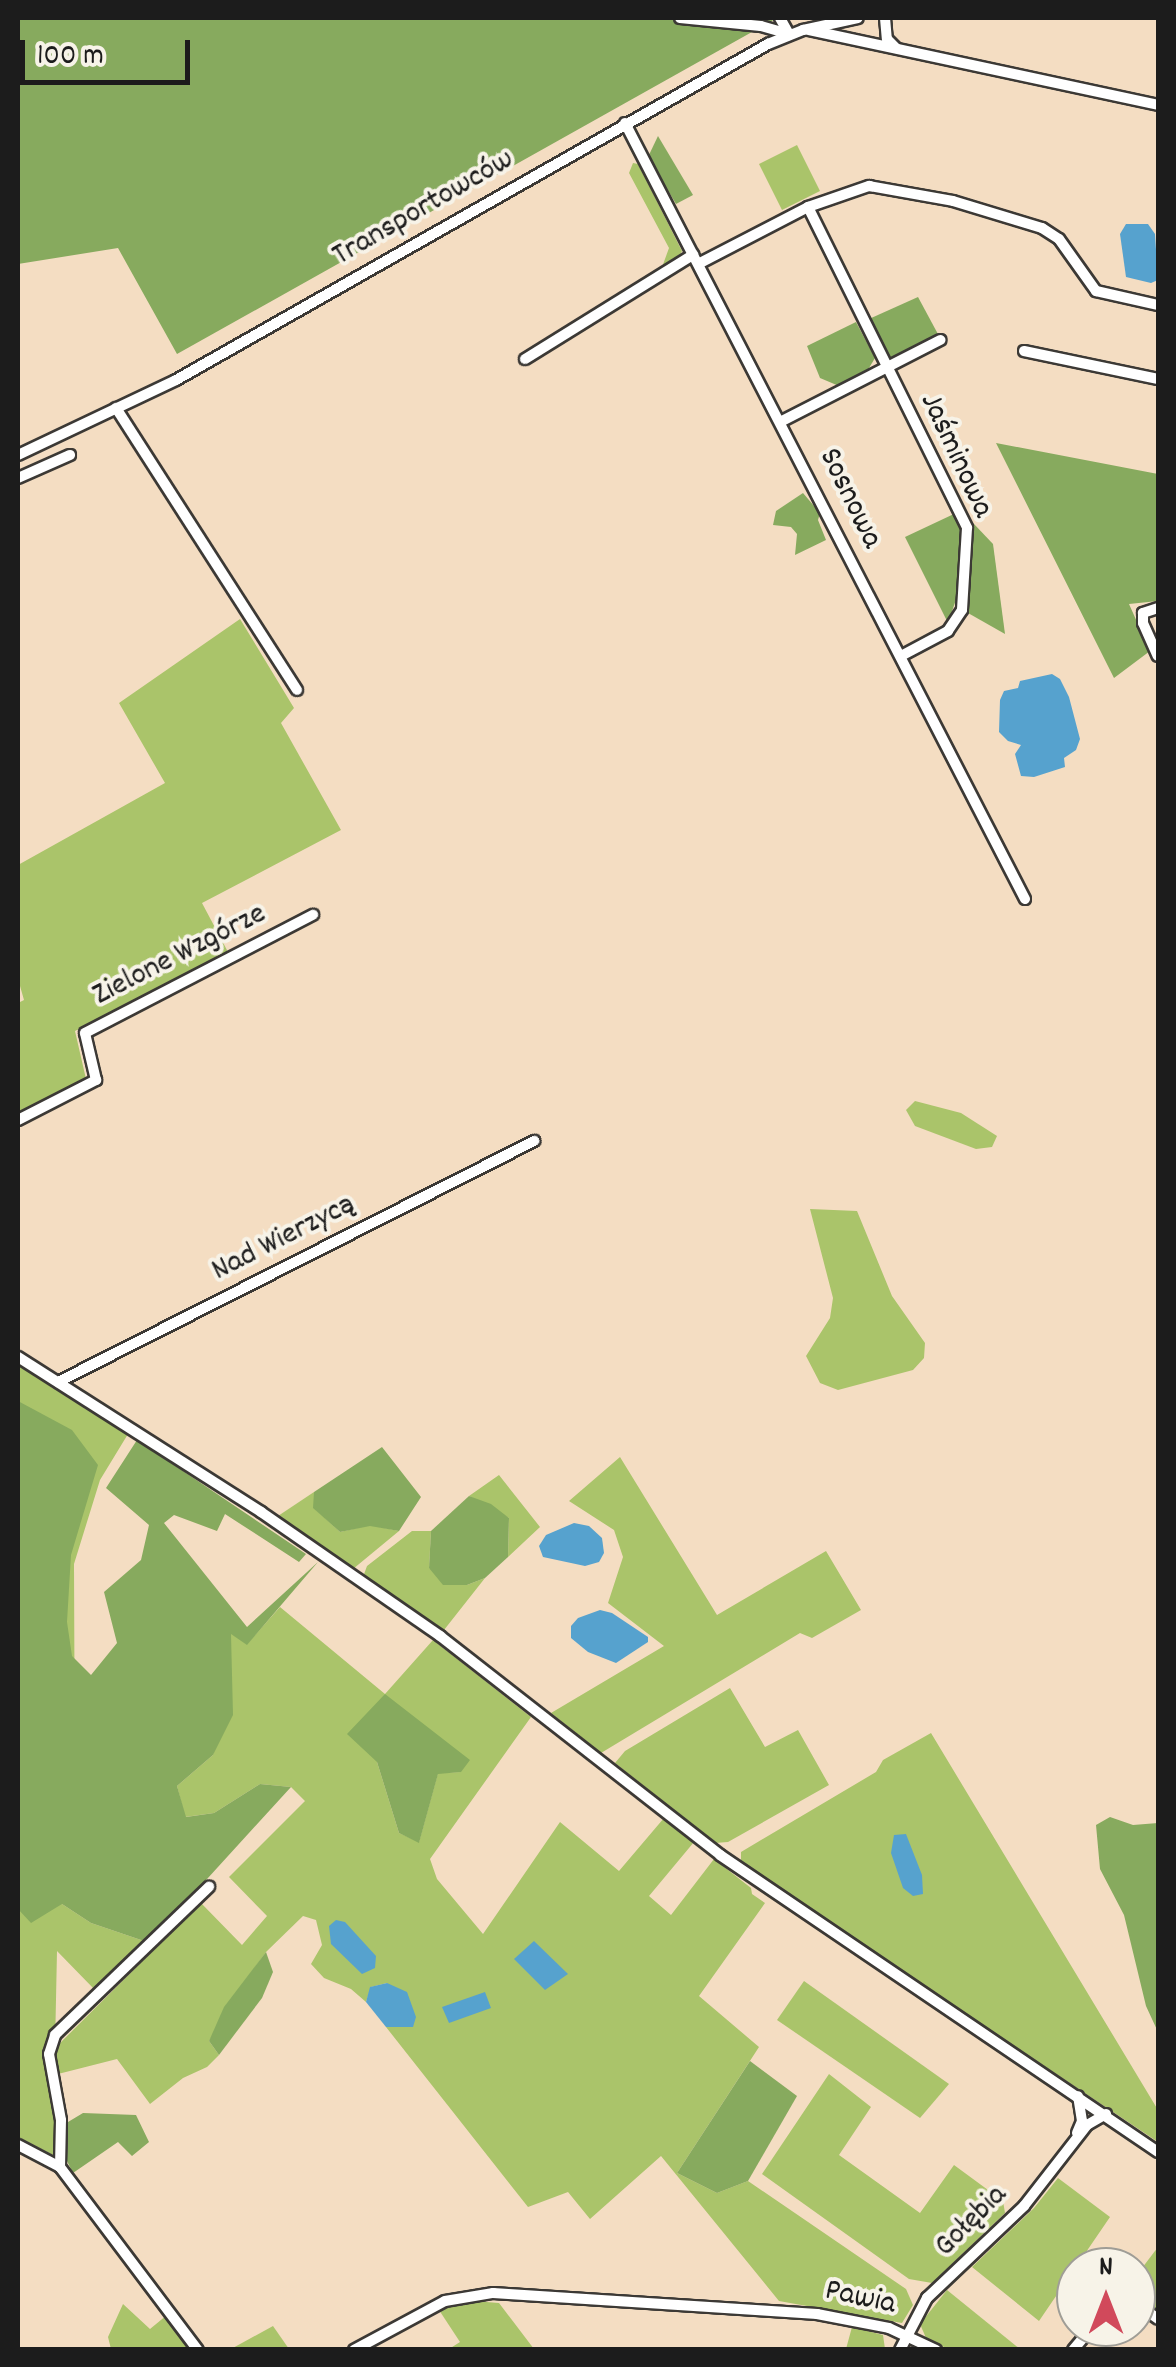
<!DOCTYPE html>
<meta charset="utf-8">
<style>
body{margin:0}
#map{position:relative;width:1176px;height:2367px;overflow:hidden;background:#f4ddc2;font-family:Dekko,sans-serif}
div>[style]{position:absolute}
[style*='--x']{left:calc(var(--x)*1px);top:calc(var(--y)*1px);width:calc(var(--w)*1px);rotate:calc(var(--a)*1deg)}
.green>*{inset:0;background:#aac46a}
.forest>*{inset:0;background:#87aa5e}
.water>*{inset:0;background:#56a2ce}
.roads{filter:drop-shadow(2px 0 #3c3935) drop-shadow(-2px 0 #3c3935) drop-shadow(0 2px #3c3935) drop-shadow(0 -2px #3c3935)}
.minor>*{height:10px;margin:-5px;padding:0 5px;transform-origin:5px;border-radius:5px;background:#fff}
span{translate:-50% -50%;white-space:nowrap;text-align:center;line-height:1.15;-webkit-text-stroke:8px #f7f3e8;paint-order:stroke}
.street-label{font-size:32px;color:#1c1c1c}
.frame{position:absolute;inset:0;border:20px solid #1c1c1c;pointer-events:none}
.north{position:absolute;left:1056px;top:2247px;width:100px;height:100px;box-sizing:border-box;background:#f7f3e8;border:2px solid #9f9d96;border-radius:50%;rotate:0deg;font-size:28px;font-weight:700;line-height:40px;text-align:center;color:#1c1c1c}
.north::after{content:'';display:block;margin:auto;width:35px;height:45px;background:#d1495b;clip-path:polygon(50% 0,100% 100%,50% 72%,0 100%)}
.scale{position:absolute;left:20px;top:40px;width:170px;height:45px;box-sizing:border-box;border:5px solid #1c1c1c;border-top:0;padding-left:12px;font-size:30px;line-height:35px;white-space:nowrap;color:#1c1c1c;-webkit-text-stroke:8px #f7f3e8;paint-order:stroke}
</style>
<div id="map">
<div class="green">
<i style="clip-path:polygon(797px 145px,820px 191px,782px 210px,759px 164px)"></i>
<i style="clip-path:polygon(633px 163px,638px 164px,682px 251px,676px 263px,661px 270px,669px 248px,629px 173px)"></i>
<i style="clip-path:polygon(240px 619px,294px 708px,281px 723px,341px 830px,202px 903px,228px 952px,75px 1031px,86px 1079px,18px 1112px,18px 1003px,24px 1000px,18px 979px,18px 865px,165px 783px,119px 703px)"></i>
<i style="clip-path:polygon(915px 1101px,961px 1113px,997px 1136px,992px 1147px,976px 1149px,915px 1126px,906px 1110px)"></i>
<i style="clip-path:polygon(810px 1209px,857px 1211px,892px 1296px,925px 1343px,924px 1358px,913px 1370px,838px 1390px,820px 1383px,806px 1356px,830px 1318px,833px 1298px)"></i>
<i style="clip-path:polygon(evenodd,18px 1362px,128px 1434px,100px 1480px,74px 1564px,75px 1800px,62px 1904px,91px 1923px,144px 1941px,94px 1989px,57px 1951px,55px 2048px,201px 1903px,242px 1945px,267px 1916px,229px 1877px,305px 1801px,291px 1787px,260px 1784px,214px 1813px,185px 1817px,177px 1786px,213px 1755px,231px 1633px,247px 1644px,280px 1607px,385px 1694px,433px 1640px,531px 1717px,430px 1859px,437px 1879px,483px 1934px,560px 1822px,619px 1871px,664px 1818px,694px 1842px,649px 1896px,671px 1915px,714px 1859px,751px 1888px,752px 1894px,765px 1903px,699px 1996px,759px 2047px,677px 2173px,717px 2193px,748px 2181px,906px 2289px,913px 2305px,902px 2323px,779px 2301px,661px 2156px,590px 2219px,568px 2192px,528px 2207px,386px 2027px,402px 2025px,387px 1983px,371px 1987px,366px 2002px,351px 1989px,324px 1978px,311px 1964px,322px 1945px,316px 1920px,303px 1916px,266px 1952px,248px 1977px,209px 2041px,219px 2055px,207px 2067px,183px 2078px,150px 2104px,117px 2059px,58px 2074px,56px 2063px,59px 2158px,18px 2137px,18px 1362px,377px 1762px,461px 1772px,438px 1773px,419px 1842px,399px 1833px,377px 1762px)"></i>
<i style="clip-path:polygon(620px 1457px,717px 1615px,826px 1551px,861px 1610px,812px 1638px,800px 1633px,601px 1753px,551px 1713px,664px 1646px,608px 1603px,623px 1557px,614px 1530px,569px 1501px)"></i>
<i style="clip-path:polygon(499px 1475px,540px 1527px,508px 1557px,509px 1518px,469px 1496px)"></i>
<i style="clip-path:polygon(314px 1492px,314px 1508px,340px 1532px,370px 1525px,399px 1531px,353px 1569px,278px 1516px)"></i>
<i style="clip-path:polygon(412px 1531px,431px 1531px,429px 1568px,467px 1585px,485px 1578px,444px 1630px,363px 1577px,367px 1566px)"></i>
<i style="clip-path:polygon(730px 1688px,765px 1747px,798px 1730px,829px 1785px,728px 1842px,715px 1843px,615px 1763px,625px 1751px)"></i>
<i style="clip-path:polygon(931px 1733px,1158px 2110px,1158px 2142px,741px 1864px,741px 1852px,876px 1772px,883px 1760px)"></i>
<i style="clip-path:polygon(804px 1981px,949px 2084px,920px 2118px,777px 2020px)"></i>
<i style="clip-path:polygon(829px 2074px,871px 2107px,839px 2155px,920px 2213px,954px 2165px,1003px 2201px,1005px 2213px,932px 2283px,909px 2279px,762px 2174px)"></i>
<i style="clip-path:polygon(1058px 2178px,1110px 2217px,1039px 2321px,972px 2267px,1034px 2208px)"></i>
<i style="clip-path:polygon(1158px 2247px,1158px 2311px,1157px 2313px,1136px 2296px,1136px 2276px)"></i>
<i style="clip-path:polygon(947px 2290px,1020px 2349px,948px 2349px,926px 2338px,920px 2324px)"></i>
<i style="clip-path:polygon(461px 2300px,499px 2303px,534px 2349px,449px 2349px,460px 2342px,439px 2310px)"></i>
<i style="clip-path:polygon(123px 2304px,150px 2329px,167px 2315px,194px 2349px,111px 2349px,108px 2337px)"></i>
<i style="clip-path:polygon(273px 2326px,289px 2349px,231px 2349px)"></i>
<i style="clip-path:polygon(852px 2327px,883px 2335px,885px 2349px,846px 2349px)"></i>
</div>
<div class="forest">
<i style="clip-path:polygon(18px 18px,777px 18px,177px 354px,118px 248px,18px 264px)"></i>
<i style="clip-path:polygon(658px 136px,693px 195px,676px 204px,648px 157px)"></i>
<i style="clip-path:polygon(918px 297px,939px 336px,889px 361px,869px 319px)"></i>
<i style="clip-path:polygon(856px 322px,875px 358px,866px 373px,839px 386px,820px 378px,807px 346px)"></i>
<i style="clip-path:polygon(996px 443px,1158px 474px,1158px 601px,1129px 604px,1150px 651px,1114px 678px)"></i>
<i style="clip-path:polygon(803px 493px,820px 513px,818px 520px,826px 540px,795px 555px,797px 534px,791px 527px,773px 525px,776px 511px)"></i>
<i style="clip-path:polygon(956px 513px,962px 535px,960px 588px,948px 623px,905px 537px)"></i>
<i style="clip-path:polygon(974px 524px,993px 544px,1005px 634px,968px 613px)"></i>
<i style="clip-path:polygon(18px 1401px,72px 1430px,98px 1465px,71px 1555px,67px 1622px,72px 1656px,91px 1675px,117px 1643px,104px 1592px,141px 1560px,149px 1525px,106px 1488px,137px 1440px,306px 1554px,299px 1562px,225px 1514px,217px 1531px,174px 1515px,164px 1523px,247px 1627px,318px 1562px,247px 1645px,231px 1634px,233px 1715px,213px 1755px,177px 1786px,186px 1817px,214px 1813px,260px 1784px,291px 1787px,187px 1901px,144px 1941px,91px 1923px,62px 1904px,31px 1923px,18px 1909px)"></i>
<i style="clip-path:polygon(382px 1447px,421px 1497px,399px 1531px,370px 1526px,340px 1532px,313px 1508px,314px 1492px)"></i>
<i style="clip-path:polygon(469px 1496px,491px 1504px,509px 1518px,508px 1557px,485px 1578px,467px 1585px,443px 1585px,429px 1568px,431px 1531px)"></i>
<i style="clip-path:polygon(385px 1694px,470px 1760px,461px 1772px,438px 1774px,419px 1843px,399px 1833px,377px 1762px,347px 1734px)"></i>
<i style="clip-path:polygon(1110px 1817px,1133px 1825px,1158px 1823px,1158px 2032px,1146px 2006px,1124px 1915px,1100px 1869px,1096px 1825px)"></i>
<i style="clip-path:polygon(266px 1952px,273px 1972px,262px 1998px,219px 2055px,209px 2041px,224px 2007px)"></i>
<i style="clip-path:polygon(750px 2061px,797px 2096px,748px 2181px,717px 2193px,677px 2173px)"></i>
<i style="clip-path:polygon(83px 2113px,136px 2115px,149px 2142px,132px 2156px,118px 2142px,73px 2173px,67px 2161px,68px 2122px)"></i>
</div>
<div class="water">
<i style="clip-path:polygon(1126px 224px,1148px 224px,1155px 234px,1158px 280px,1151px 283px,1126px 277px,1120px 234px)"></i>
<i style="clip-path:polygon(1052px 674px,1060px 679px,1069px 697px,1080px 739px,1076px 750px,1064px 758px,1065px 767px,1034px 777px,1021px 776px,1015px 754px,1021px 745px,1008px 741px,999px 732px,1000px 700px,1004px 691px,1018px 688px,1020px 681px)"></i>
<i style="clip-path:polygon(574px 1523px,589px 1526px,602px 1538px,604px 1553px,599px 1562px,585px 1566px,543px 1557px,539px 1546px,546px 1535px)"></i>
<i style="clip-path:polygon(600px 1610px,612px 1613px,648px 1637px,648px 1642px,616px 1663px,588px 1652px,571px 1638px,571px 1626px,578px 1618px)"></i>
<i style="clip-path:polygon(906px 1834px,922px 1875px,923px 1894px,913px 1896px,903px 1888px,891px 1853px,894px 1835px)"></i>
<i style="clip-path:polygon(336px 1920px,345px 1922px,376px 1956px,375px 1968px,362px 1974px,331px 1944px,329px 1926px)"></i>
<i style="clip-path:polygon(534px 1941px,568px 1974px,545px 1990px,514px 1959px)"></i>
<i style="clip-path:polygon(387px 1983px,407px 1992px,416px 2017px,413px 2027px,386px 2027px,366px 2002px,370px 1987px)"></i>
<i style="clip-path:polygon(485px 1992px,491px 2008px,449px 2023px,442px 2007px)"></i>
</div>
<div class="roads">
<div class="minor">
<i style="--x:680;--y:18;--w:81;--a:5.6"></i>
<i style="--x:761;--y:26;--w:29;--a:16"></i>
<i style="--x:780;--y:18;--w:18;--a:61"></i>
<i style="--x:885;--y:18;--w:21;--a:85"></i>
<i style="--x:887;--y:39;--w:13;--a:45"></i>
<i style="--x:809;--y:30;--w:357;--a:12.1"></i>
<i style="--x:625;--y:123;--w:873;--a:62.73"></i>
<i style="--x:808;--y:207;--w:358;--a:63.6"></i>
<i style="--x:967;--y:528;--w:82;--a:93.5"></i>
<i style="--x:962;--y:610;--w:25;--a:124"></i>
<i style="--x:948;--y:631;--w:53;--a:152"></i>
<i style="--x:700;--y:263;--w:122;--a:-27.4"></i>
<i style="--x:808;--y:207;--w:65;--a:-19"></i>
<i style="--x:869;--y:186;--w:85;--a:10.1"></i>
<i style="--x:953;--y:201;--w:93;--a:16.9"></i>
<i style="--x:1042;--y:228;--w:20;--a:33"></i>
<i style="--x:1059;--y:239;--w:64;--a:54.6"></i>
<i style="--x:1096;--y:291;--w:64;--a:12.7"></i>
<i style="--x:1024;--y:351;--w:137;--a:11.8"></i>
<i style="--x:525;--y:359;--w:198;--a:-31.8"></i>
<i style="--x:116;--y:408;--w:335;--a:57.3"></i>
<i style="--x:782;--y:421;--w:178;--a:-27.1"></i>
<i style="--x:18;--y:455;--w:175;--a:-25.4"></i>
<i style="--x:176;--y:380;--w:681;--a:-29.58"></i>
<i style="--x:768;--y:44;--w:38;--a:-22"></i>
<i style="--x:803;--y:30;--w:56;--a:-12.3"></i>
<i style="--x:18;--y:478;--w:57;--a:-23.9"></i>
<i style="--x:1158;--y:608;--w:16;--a:162"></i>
<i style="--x:1143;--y:613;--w:10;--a:90"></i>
<i style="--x:1143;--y:623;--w:36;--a:66"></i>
<i style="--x:18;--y:1120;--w:88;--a:-27.1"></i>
<i style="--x:96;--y:1080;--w:48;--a:-103.2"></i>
<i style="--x:85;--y:1033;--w:257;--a:-27.4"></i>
<i style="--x:18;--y:1357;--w:288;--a:32.5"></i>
<i style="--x:261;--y:1512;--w:218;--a:34.7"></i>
<i style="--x:440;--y:1636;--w:355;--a:38"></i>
<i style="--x:720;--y:1855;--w:529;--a:34.14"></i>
<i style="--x:58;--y:1382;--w:534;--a:-26.85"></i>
<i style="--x:1077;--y:2133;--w:13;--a:-67"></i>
<i style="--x:1082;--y:2121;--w:25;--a:-99"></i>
<i style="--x:18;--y:2145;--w:47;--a:27.6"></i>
<i style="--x:60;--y:2167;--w:229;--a:53"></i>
<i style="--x:60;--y:2167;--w:47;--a:-88.8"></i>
<i style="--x:61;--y:2120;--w:67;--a:-100.3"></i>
<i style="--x:49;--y:2054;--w:20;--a:-72"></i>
<i style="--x:55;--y:2035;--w:214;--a:-43.9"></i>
<i style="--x:1136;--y:2303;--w:27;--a:36"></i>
<i style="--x:354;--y:2350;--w:103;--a:-28.3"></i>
<i style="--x:445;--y:2301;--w:49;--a:-9.5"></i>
<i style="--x:493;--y:2293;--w:325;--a:3.7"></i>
<i style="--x:817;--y:2314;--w:73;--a:11"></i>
<i style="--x:889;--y:2328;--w:52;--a:25.1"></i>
<i style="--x:900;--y:2350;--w:59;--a:-62.6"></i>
<i style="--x:927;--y:2298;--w:134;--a:-43.5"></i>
<i style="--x:1024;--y:2206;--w:103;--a:-52.1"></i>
<i style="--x:1087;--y:2125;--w:22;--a:-30"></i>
<i style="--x:1073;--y:2350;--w:30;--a:-50"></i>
</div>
</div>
<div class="street-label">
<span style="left:424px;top:209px;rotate:-30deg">Transportowców</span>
<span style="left:955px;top:456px;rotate:65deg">Jaśminowa</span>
<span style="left:849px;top:499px;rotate:64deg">Sosnowa</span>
<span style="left:180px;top:956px;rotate:-27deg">Zielone Wzgórze</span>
<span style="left:284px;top:1239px;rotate:-27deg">Nad Wierzycą</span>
<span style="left:972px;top:2222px;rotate:-45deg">Gołębia</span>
<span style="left:860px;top:2299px;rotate:12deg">Pawia</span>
</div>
<div class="frame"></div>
<div class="north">N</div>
<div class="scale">100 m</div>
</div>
